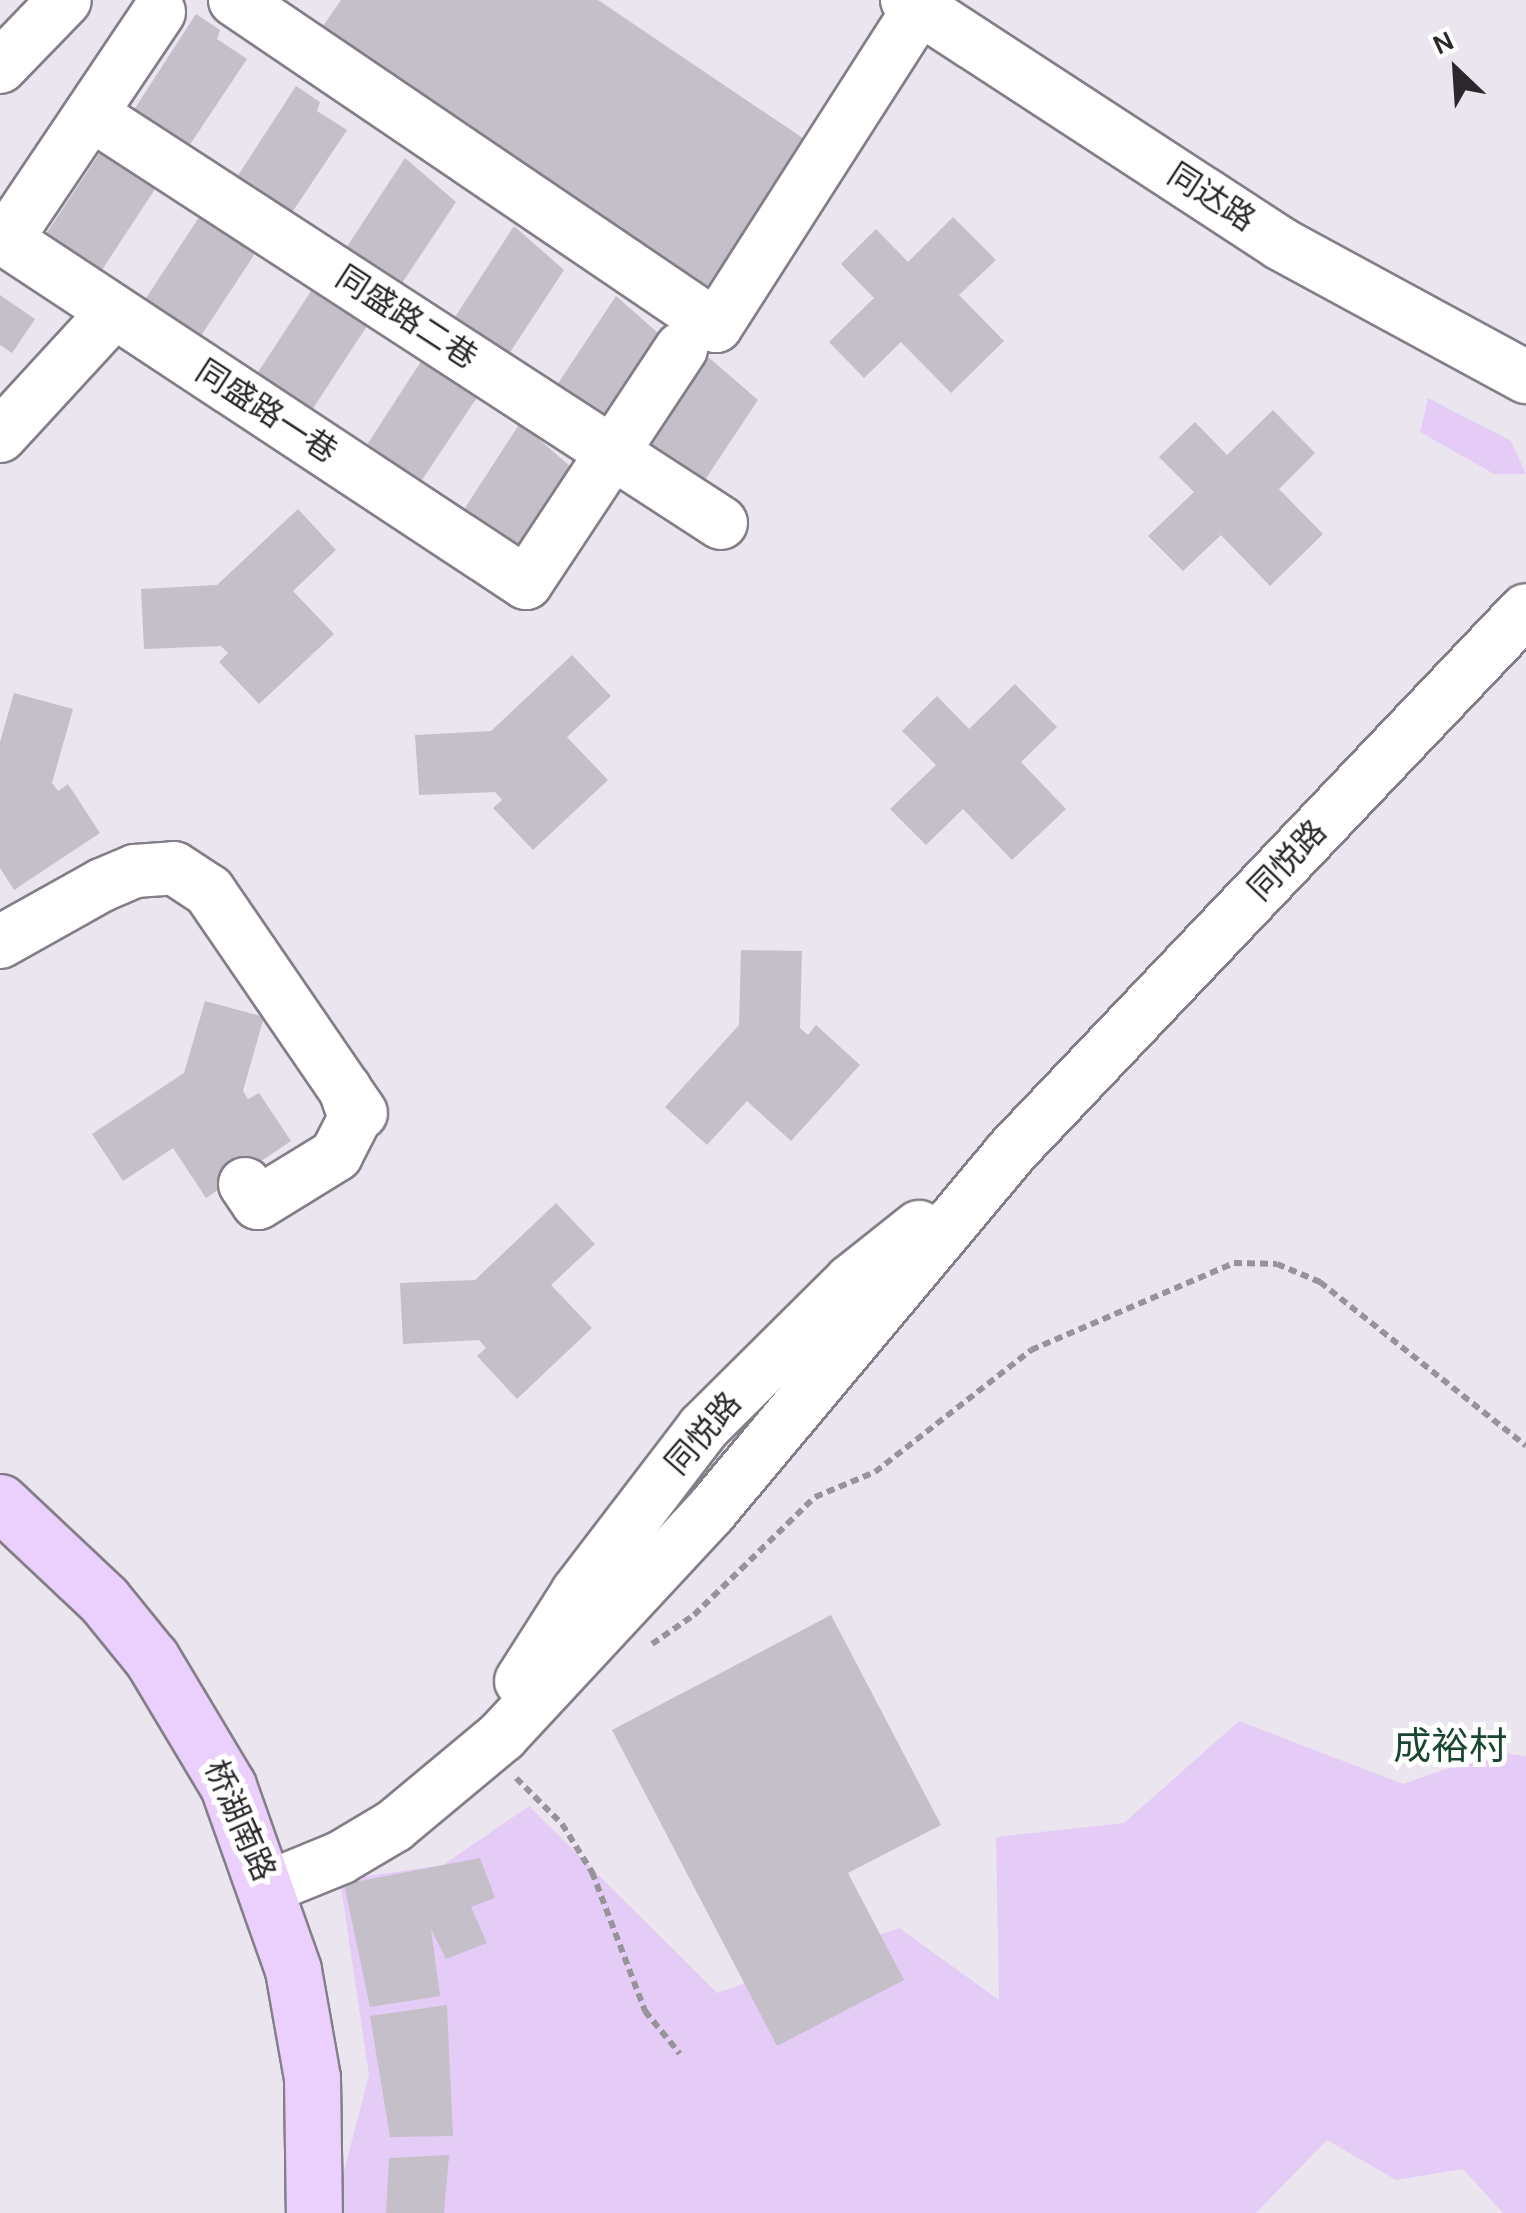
<!DOCTYPE html>
<meta charset="utf-8">
<style>
body{margin:0}
#map{position:relative;width:1526px;height:2213px;overflow:hidden;background:#ebe5ef;font-family:Karla,"Noto Sans SC",sans-serif}
div>[style]{position:absolute}
[style*='--x']{left:calc(var(--x)*1px);top:calc(var(--y)*1px);width:calc(var(--w)*1px);rotate:calc(var(--a)*1deg)}
.green>*{inset:0;background:#e5ccf6}
.building>*{inset:0;background:#c5bfc9}
.path>*{height:6px;margin-top:-3px;transform-origin:0;background:repeating-linear-gradient(90deg,#97939a 0 8px,transparent 0 13px)}
.roads{filter:drop-shadow(2px 0 #837e87) drop-shadow(-2px 0 #837e87) drop-shadow(0 2px #837e87) drop-shadow(0 -2px #837e87)}
.minor>*{height:52px;margin:-26px;padding:0 26px;transform-origin:26px;border-radius:26px;background:#fff}
.major>*{height:55px;margin:-27.5px;padding:0 27.5px;transform-origin:27.5px;border-radius:27.5px;background:#ebcffd}
span{translate:-50% -50%;white-space:nowrap;text-align:center;line-height:1.15;-webkit-text-stroke:10px #fff;paint-order:stroke}
.street-label{font-size:32px;color:#2a282b}
.quarter-label{font-size:38px;color:#194531}
.north{position:absolute;left:1406px;top:20px;width:100px;height:100px;-webkit-text-stroke:8px #fff;paint-order:stroke;rotate:335deg;font-size:28px;font-weight:700;line-height:40px;text-align:center;color:#2a282b}
.north::after{content:'';display:block;margin:auto;width:35px;height:45px;background:#2a282b;clip-path:polygon(50% 0,100% 100%,50% 72%,0 100%)}
</style>
<div id="map">
<div class="green">
<i style="clip-path:polygon(1428px 398px,1511px 441px,1526px 474px,1494px 474px,1420px 432px)"></i>
<i style="clip-path:polygon(1239px 1721px,1403px 1784px,1494px 1752px,1526px 1756px,1526px 2213px,1503px 2213px,1463px 2169px,1396px 2180px,1327px 2140px,1256px 2213px,333px 2213px,369px 2075px,340px 1880px,443px 1865px,529px 1806px,717px 1993px,899px 1928px,999px 2000px,996px 1837px,1124px 1823px)"></i>
</div>
<div class="building">
<i style="clip-path:polygon(341px 0,598px 0,816px 147px,708px 306px,314px 39px)"></i>
<i style="clip-path:polygon(196px 14px,220px 30px,217px 39px,247px 59px,189px 146px,162px 127px,156px 137px,128px 119px)"></i>
<i style="clip-path:polygon(296px 86px,320px 102px,317px 111px,347px 130px,289px 217px,228px 191px)"></i>
<i style="clip-path:polygon(105px 145px,128px 160px,126px 170px,155px 189px,98px 276px,36px 249px)"></i>
<i style="clip-path:polygon(405px 158px,456px 202px,398px 289px,337px 262px)"></i>
<i style="clip-path:polygon(205px 208px,256px 252px,199px 339px,137px 312px)"></i>
<i style="clip-path:polygon(953px 217px,996px 260px,959px 295px,1004px 341px,951px 393px,901px 342px,864px 378px,829px 342px,874px 298px,841px 264px,876px 229px,908px 262px)"></i>
<i style="clip-path:polygon(514px 226px,564px 270px,507px 357px,446px 331px)"></i>
<i style="clip-path:polygon(317px 282px,367px 326px,310px 413px,249px 386px)"></i>
<i style="clip-path:polygon(0 295px,35px 319px,12px 353px,0 345px)"></i>
<i style="clip-path:polygon(616px 296px,666px 340px,608px 427px,547px 400px)"></i>
<i style="clip-path:polygon(429px 349px,480px 393px,422px 480px,395px 463px,388px 472px,361px 454px)"></i>
<i style="clip-path:polygon(707px 356px,758px 400px,701px 486px,639px 460px)"></i>
<i style="clip-path:polygon(1273px 410px,1315px 453px,1279px 489px,1323px 534px,1270px 586px,1221px 535px,1183px 571px,1148px 536px,1194px 492px,1159px 457px,1195px 422px,1227px 455px)"></i>
<i style="clip-path:polygon(520px 423px,571px 467px,514px 554px,452px 528px)"></i>
<i style="clip-path:polygon(298px 509px,336px 550px,293px 591px,334px 634px,259px 704px,219px 662px,228px 653px,221px 646px,144px 649px,141px 589px,217px 585px)"></i>
<i style="clip-path:polygon(572px 655px,611px 696px,567px 737px,608px 780px,533px 850px,493px 808px,502px 800px,495px 792px,419px 795px,415px 735px,491px 731px)"></i>
<i style="clip-path:polygon(1015px 684px,1057px 727px,1021px 762px,1066px 809px,1012px 860px,963px 809px,926px 845px,890px 809px,936px 765px,902px 731px,937px 696px,969px 729px)"></i>
<i style="clip-path:polygon(14px 693px,73px 709px,52px 783px,58px 791px,68px 784px,100px 833px,14px 890px,0 868px,0 742px)"></i>
<i style="clip-path:polygon(741px 950px,802px 951px,800px 1028px,808px 1035px,816px 1025px,860px 1065px,791px 1141px,747px 1101px,707px 1145px,665px 1107px,739px 1025px)"></i>
<i style="clip-path:polygon(205px 1001px,264px 1017px,243px 1091px,248px 1099px,259px 1093px,291px 1141px,206px 1198px,173px 1148px,123px 1181px,92px 1134px,184px 1073px)"></i>
<i style="clip-path:polygon(556px 1203px,595px 1244px,551px 1285px,592px 1328px,517px 1399px,477px 1356px,486px 1348px,479px 1340px,403px 1344px,400px 1283px,475px 1280px)"></i>
<i style="clip-path:polygon(831px 1615px,941px 1825px,848px 1873px,904px 1980px,777px 2046px,612px 1730px)"></i>
<i style="clip-path:polygon(480px 1858px,495px 1898px,471px 1907px,487px 1943px,446px 1959px,431px 1929px,440px 1996px,370px 2007px,344px 1884px)"></i>
<i style="clip-path:polygon(447px 2005px,453px 2136px,390px 2137px,370px 2016px)"></i>
<i style="clip-path:polygon(449px 2155px,444px 2213px,386px 2213px,389px 2158px)"></i>
</div>
<div class="path">
<i style="--x:652;--y:1644;--w:51;--a:-34.6"></i>
<i style="--x:694;--y:1615;--w:169;--a:-44.3"></i>
<i style="--x:815;--y:1497;--w:65;--a:-22.6"></i>
<i style="--x:875;--y:1472;--w:198;--a:-38"></i>
<i style="--x:1031;--y:1350;--w:221;--a:-23.2"></i>
<i style="--x:1234;--y:1263;--w:43;--a:1.3"></i>
<i style="--x:1277;--y:1264;--w:47;--a:22.7"></i>
<i style="--x:1320;--y:1282;--w:263;--a:38.5"></i>
<i style="--x:516;--y:1778;--w:65;--a:45"></i>
<i style="--x:562;--y:1824;--w:57;--a:58"></i>
<i style="--x:592;--y:1872;--w:149;--a:69.1"></i>
<i style="--x:645;--y:2011;--w:55;--a:50.9"></i>
</div>
<div class="roads">
<div class="minor">
<i style="--x:235;--y:0;--w:581;--a:34.13"></i>
<i style="--x:716;--y:326;--w:377;--a:-57.4"></i>
<i style="--x:907;--y:0;--w:447;--a:33.1"></i>
<i style="--x:1281;--y:244;--w:279;--a:28.5"></i>
<i style="--x:159;--y:12;--w:275;--a:123.9"></i>
<i style="--x:6;--y:240;--w:623;--a:33.41"></i>
<i style="--x:526;--y:583;--w:281;--a:-56.5"></i>
<i style="--x:0;--y:67;--w:93;--a:-45.9"></i>
<i style="--x:91;--y:114;--w:751;--a:32.99"></i>
<i style="--x:0;--y:436;--w:168;--a:-47.4"></i>
<i style="--x:0;--y:942;--w:117;--a:-29.2"></i>
<i style="--x:102;--y:885;--w:36;--a:-23"></i>
<i style="--x:135;--y:871;--w:39;--a:-4"></i>
<i style="--x:174;--y:868;--w:42;--a:33.3"></i>
<i style="--x:209;--y:891;--w:269;--a:55.6"></i>
<i style="--x:245;--y:1184;--w:23;--a:56"></i>
<i style="--x:258;--y:1203;--w:92;--a:-31.6"></i>
<i style="--x:336;--y:1155;--w:42;--a:-62.8"></i>
<i style="--x:355;--y:1118;--w:31;--a:-109"></i>
<i style="--x:521;--y:1681;--w:104;--a:-57.5"></i>
<i style="--x:577;--y:1593;--w:208;--a:-52.6"></i>
<i style="--x:703;--y:1428;--w:209;--a:-44.8"></i>
<i style="--x:851;--y:1281;--w:87;--a:-38.5"></i>
<i style="--x:269;--y:1887;--w:77;--a:-22.2"></i>
<i style="--x:340;--y:1858;--w:63;--a:-30.7"></i>
<i style="--x:394;--y:1826;--w:141;--a:-39.8"></i>
<i style="--x:502;--y:1736;--w:307;--a:-47.1"></i>
<i style="--x:711;--y:1511;--w:465;--a:-50.1"></i>
<i style="--x:1009;--y:1154;--w:750;--a:-46.46"></i>
</div>
<div class="major">
<i style="--x:0;--y:1502;--w:143;--a:43.3"></i>
<i style="--x:104;--y:1600;--w:76;--a:50.9"></i>
<i style="--x:152;--y:1659;--w:148;--a:59.1"></i>
<i style="--x:228;--y:1786;--w:195;--a:70.5"></i>
<i style="--x:293;--y:1970;--w:110;--a:80"></i>
<i style="--x:312;--y:2078;--w:135;--a:89.2"></i>
</div>
</div>
<div class="street-label">
<span style="left:1211px;top:198px;rotate:33deg">同达路</span>
<span style="left:406px;top:318px;rotate:33deg">同盛路二巷</span>
<span style="left:266px;top:412px;rotate:33deg">同盛路一巷</span>
<span style="left:1288px;top:861px;rotate:-46deg">同悦路</span>
<span style="left:704px;top:1434px;rotate:-49deg">同悦路</span>
<span style="left:239px;top:1821px;rotate:66deg">桥湖南路</span>
</div>
<div class="quarter-label">
<span style="left:1450px;top:1747px">成裕村</span>
</div>
<div class="north">N</div>
</div>
